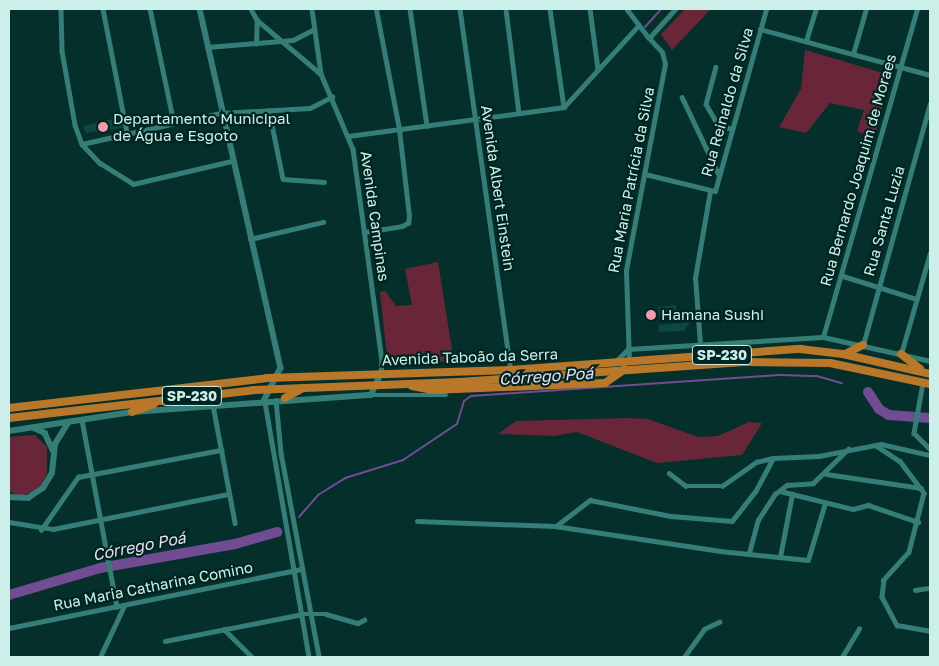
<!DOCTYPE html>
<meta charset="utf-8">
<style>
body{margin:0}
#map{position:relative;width:939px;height:666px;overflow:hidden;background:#052f2b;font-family:"Golos Text",sans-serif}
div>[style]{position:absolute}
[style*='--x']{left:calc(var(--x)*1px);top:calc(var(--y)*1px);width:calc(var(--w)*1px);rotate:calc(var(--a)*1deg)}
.green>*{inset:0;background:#682638}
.stream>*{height:2px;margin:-1px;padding:0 1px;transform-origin:1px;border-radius:1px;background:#714c93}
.river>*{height:10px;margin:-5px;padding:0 5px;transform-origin:5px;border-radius:5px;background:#714c93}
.building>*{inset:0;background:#0c4843}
.minor>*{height:4.5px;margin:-2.25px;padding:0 2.25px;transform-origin:2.25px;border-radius:2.25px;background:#357e77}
.tertiary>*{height:5px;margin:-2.5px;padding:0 2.5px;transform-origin:2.5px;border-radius:2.5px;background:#357e77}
.secondary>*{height:5.5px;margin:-2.75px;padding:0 2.75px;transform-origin:2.75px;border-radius:2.75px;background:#357e77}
.motorway>*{height:8px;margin:-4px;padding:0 4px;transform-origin:4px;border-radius:4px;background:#b97829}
.dots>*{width:14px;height:14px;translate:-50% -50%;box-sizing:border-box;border:2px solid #002521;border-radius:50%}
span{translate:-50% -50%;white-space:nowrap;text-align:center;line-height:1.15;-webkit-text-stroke:4.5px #002521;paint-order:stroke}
.shield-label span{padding:1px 4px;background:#002521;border:1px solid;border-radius:4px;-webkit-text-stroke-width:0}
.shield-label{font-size:14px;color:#ccefea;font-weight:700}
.street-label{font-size:15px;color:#ccefea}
.poi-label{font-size:15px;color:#ccefea}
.left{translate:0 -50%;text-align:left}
.water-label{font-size:16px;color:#e7def2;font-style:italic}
.frame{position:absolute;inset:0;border:10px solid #ccefea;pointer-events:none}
</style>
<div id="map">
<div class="green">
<i style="clip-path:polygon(685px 9px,711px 9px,672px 50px,661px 34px)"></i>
<i style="clip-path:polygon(805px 50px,890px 75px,874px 138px,857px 131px,864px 110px,830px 103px,806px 133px,779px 127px,801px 89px)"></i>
<i style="clip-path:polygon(438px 262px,454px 362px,420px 361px,388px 366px,380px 292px,385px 291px,396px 306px,412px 305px,405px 269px)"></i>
<i style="clip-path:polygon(628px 418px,648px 419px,698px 437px,718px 436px,749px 422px,762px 423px,742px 455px,657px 463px,577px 432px,555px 436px,498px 434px,516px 421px)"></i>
<i style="clip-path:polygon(35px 435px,47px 447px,47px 473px,40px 488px,20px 497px,9px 491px,9px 437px)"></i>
</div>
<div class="stream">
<i style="--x:645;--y:27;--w:24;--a:-48"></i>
<i style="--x:299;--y:517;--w:29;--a:-49"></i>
<i style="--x:318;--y:495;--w:32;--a:-32"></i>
<i style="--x:345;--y:478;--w:61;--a:-17.2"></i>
<i style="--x:403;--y:460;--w:65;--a:-33.7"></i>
<i style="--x:457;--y:424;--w:24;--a:-73"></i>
<i style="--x:464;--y:401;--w:9;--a:-36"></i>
<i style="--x:471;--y:396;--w:312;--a:-3.9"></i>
<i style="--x:782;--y:375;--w:35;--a:2"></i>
<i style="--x:817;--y:376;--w:26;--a:16"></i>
</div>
<div class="river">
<i style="--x:868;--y:392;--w:20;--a:57"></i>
<i style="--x:879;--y:409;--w:12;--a:31"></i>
<i style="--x:889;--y:415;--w:41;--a:4.2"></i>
<i style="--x:9;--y:595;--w:95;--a:-16.5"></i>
<i style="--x:100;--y:568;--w:137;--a:-10.1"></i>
<i style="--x:235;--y:544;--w:44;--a:-15.9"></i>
</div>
<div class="building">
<i style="clip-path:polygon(112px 119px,120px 120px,122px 128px,86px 133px,83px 126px)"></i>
<i style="clip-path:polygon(676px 305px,677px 316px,659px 316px,658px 307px)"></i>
<i style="clip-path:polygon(690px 322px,684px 331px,659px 332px,659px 325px)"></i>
</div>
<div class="minor">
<i style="--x:61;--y:9;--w:42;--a:88.6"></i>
<i style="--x:62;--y:51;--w:75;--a:80"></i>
<i style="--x:75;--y:125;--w:20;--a:70"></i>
<i style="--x:82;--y:144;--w:26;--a:47"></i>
<i style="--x:100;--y:163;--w:39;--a:32"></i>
<i style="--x:133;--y:184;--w:102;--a:-13.1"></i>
<i style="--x:103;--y:9;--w:126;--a:79"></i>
<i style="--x:150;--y:9;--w:116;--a:78.1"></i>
<i style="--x:251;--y:9;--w:13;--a:61"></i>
<i style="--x:257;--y:20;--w:84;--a:40.2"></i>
<i style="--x:312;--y:9;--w:66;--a:82.1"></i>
<i style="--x:321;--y:74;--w:82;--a:66.9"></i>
<i style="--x:353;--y:149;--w:213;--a:82.2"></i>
<i style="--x:382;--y:360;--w:13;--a:94"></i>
<i style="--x:410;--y:9;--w:118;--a:81.7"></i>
<i style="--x:460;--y:9;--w:365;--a:82"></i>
<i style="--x:506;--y:9;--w:105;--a:82.9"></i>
<i style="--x:550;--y:9;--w:99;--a:81.9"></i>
<i style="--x:590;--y:9;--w:61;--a:82.4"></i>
<i style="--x:627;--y:9;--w:36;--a:53"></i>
<i style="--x:760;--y:29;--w:176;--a:15.1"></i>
<i style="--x:806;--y:41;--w:34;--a:-73"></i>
<i style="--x:256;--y:44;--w:24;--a:-88"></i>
<i style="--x:207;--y:47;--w:86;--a:-4.7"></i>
<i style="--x:293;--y:40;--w:22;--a:-27"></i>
<i style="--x:853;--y:54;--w:47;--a:-73.9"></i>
<i style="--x:716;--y:67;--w:38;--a:105"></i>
<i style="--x:706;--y:104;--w:24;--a:60"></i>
<i style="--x:718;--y:125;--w:15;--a:16"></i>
<i style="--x:682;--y:97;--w:86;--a:64.6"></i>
<i style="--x:269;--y:110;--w:70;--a:78.5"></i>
<i style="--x:283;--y:179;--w:41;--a:4.2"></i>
<i style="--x:348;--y:136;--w:218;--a:-7.6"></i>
<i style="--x:564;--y:107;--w:111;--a:-47.6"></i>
<i style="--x:82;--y:144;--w:142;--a:-12.6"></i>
<i style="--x:221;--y:113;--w:89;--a:-3.2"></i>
<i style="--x:310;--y:108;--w:25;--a:-27"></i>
<i style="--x:645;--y:174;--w:72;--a:13.7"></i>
<i style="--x:715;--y:191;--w:189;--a:-74.3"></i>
<i style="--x:365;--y:232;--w:37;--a:-9"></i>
<i style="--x:402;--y:226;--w:7;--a:-27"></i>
<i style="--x:408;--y:223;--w:7;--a:-82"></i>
<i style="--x:409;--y:216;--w:88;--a:-96.6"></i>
<i style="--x:399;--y:129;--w:122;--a:-100.9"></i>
<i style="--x:250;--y:239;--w:75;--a:-13.1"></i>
<i style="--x:843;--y:276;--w:77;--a:17.3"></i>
<i style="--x:823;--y:337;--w:341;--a:-74"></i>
<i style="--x:700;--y:344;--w:66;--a:-94.3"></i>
<i style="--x:695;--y:278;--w:88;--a:-80.2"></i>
<i style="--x:863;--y:345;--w:250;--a:-74.5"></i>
<i style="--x:901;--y:354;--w:105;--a:-74"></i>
<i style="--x:923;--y:383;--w:51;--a:100.2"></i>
<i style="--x:914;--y:433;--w:23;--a:45"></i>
<i style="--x:371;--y:395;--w:75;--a:0"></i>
<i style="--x:276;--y:400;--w:53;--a:84.6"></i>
<i style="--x:281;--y:453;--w:208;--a:79.4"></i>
<i style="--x:265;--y:402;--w:259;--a:80.2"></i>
<i style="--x:213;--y:405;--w:120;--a:79.4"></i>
<i style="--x:82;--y:420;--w:190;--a:79.4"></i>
<i style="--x:875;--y:445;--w:30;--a:33"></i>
<i style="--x:900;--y:461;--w:40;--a:53"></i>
<i style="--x:924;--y:493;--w:61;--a:104.3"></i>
<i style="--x:909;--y:552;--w:38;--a:132"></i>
<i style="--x:884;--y:580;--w:17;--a:97"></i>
<i style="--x:882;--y:597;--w:32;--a:62"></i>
<i style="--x:897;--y:625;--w:34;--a:10"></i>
<i style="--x:669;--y:473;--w:21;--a:37"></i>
<i style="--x:686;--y:486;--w:36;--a:0"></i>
<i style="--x:722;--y:486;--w:42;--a:-35.2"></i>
<i style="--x:756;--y:462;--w:17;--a:-13"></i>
<i style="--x:773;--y:458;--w:46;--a:-2.5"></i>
<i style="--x:819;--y:456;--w:63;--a:-11"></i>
<i style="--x:881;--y:444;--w:50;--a:12.7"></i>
<i style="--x:826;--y:474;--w:96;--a:8.4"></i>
<i style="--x:780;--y:491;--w:75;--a:13.9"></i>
<i style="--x:853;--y:509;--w:16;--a:-15"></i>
<i style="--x:868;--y:505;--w:53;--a:18.8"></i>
<i style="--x:417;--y:521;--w:138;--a:2.1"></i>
<i style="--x:555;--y:526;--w:167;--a:8.6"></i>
<i style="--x:720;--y:551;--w:88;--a:5.8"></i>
<i style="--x:808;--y:560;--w:59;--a:-73.4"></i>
<i style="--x:9;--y:522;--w:45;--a:9"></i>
<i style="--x:53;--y:529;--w:178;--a:-11.3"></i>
<i style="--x:556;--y:526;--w:43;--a:-37.4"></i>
<i style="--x:590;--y:500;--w:83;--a:11.2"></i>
<i style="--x:671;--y:516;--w:61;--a:4.7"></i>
<i style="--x:732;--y:521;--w:37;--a:-52"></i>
<i style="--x:755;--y:492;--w:38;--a:-62"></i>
<i style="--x:41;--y:530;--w:65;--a:-55.1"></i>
<i style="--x:78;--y:477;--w:146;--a:-10.7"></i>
<i style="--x:749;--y:553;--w:34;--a:-75"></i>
<i style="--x:758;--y:520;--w:31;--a:-57"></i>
<i style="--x:775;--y:494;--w:15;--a:-37"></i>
<i style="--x:787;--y:485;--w:26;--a:-4"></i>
<i style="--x:813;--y:483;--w:49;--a:-44.2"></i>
<i style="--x:780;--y:557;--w:64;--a:-79.2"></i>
<i style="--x:915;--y:590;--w:15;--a:-8"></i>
<i style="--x:9;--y:628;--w:299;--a:-11.4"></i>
<i style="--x:224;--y:629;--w:40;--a:45"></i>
<i style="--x:165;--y:641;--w:140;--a:-11.1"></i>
<i style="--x:302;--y:614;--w:24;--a:0"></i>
<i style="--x:326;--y:614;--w:33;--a:16"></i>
<i style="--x:358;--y:623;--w:7;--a:-27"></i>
<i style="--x:100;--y:657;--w:56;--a:-64.8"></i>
<i style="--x:684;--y:657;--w:34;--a:-54"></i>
<i style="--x:704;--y:629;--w:17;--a:-25"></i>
<i style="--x:842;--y:657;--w:33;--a:-59"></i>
</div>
<div class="tertiary">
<i style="--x:700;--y:344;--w:21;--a:85"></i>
<i style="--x:628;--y:349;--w:195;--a:-3.5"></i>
<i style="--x:823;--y:337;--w:110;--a:12.6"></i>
<i style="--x:629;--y:362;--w:92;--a:-91.9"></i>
<i style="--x:626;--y:270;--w:210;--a:-79.3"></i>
<i style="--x:665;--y:64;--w:12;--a:-104"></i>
<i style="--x:662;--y:52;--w:19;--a:-133"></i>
<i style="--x:649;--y:38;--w:39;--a:-48"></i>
<i style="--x:614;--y:363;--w:20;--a:-45"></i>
</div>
<div class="secondary">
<i style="--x:200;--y:9;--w:368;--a:77.3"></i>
<i style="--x:281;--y:368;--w:36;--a:117"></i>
<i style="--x:34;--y:428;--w:12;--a:24"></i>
<i style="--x:45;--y:433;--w:19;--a:65"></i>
<i style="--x:9;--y:431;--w:124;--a:-8.8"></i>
<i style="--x:132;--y:412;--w:240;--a:-4.1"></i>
<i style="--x:371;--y:395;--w:24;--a:-66"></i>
<i style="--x:9;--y:497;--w:19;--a:3"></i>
<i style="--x:28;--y:498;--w:18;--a:-34"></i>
<i style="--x:43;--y:488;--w:17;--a:-59"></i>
<i style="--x:52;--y:473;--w:29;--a:-84"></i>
<i style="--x:55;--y:444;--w:26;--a:-58"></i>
</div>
<div class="motorway">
<i style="--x:847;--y:353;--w:18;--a:-27"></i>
<i style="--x:901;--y:354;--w:24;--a:38"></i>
<i style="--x:412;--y:386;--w:20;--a:11"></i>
<i style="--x:432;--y:390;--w:173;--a:-2.3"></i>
<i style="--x:605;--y:383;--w:24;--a:-35"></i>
<i style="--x:285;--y:398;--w:21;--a:-29"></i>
<i style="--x:9;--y:408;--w:260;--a:-6.6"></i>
<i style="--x:267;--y:378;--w:244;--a:-1.9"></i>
<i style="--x:511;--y:370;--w:290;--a:-4.2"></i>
<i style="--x:800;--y:349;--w:43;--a:6.6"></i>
<i style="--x:843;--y:354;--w:89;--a:12.9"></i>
<i style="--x:132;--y:412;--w:23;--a:-20"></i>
<i style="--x:9;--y:418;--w:246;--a:-6.5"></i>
<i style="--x:253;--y:390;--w:206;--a:-2.2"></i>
<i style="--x:459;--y:382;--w:289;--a:-4"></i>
<i style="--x:747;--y:362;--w:83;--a:0.7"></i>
<i style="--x:830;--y:363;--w:102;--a:11.9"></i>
</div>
<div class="dots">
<i style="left:103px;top:127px;background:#f39aac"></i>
<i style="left:651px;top:315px;background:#f39aac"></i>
</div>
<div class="shield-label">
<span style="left:722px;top:355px">SP-230</span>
<span style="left:192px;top:396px">SP-230</span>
</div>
<div class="street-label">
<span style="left:727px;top:102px;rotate:-74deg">Rua Reinaldo da Silva</span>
<span style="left:858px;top:170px;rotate:-74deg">Rua Bernardo Joaquim de Moraes</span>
<span style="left:631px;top:180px;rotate:-79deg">Rua Maria Patrícia da Silva</span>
<span style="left:498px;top:188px;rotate:82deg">Avenida Albert Einstein</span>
<span style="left:375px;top:216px;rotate:82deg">Avenida Campinas</span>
<span style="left:884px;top:221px;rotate:-74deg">Rua Santa Luzia</span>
<span style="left:470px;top:357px;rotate:-2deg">Avenida Taboão da Serra</span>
<span style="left:153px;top:586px;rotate:-11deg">Rua Maria Catharina Comino</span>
</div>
<div class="poi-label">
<span class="left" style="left:113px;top:127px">Departamento Municipal<br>de Água e Esgoto</span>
<span class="left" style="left:661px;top:315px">Hamana Sushi</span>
</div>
<div class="water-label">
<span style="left:546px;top:376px;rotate:-4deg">Córrego Poá</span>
<span style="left:139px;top:546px;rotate:-11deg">Córrego Poá</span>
</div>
<div class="frame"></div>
</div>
